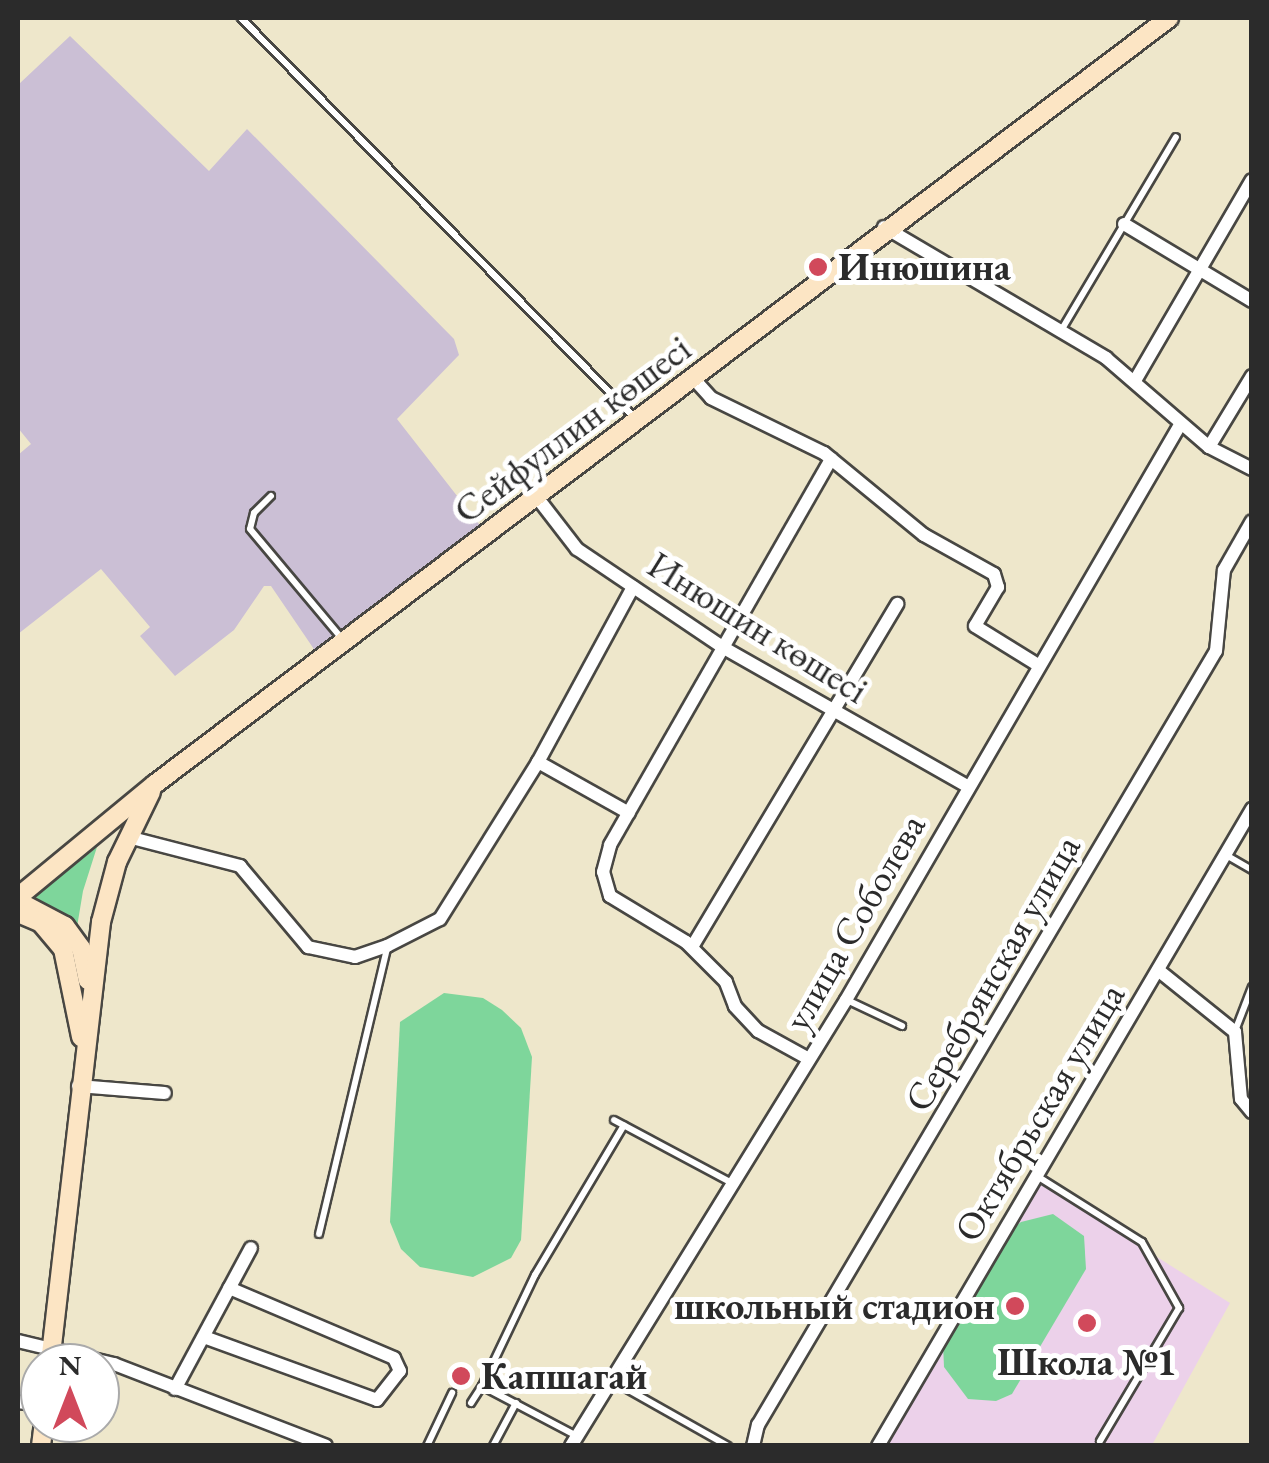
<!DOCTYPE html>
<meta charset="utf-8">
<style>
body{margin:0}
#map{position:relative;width:1269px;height:1463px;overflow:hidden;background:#eee7cb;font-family:"EB Garamond",serif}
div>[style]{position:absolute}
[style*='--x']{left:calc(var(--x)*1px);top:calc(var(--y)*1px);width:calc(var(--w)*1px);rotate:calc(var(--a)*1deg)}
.built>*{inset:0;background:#ecd1ea}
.industrial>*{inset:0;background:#cbbfd5}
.green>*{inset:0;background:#7ed69b}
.roads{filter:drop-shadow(2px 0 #484743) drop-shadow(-2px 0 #484743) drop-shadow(0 2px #484743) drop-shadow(0 -2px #484743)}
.service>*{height:6px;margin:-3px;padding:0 3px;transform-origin:3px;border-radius:3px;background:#fff}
.minor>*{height:12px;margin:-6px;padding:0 6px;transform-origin:6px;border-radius:6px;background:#fff}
.secondary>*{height:18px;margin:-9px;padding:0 9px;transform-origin:9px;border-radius:9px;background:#fce5c4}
.dots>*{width:28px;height:28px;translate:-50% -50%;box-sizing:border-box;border:5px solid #fff;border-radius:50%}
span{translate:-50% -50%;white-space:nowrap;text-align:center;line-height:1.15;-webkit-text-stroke:10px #fff;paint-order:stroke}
.poi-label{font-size:38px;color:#2b2b2b;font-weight:700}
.left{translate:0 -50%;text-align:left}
.right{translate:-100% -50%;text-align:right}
.street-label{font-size:38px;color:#2b2b2b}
.frame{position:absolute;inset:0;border:20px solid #2b2b2b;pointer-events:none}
.north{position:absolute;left:20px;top:1343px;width:100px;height:100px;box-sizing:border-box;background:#fff;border:2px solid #aaa;border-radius:50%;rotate:0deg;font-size:28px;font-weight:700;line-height:40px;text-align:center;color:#2b2b2b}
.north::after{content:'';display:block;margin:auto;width:35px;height:45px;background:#d1495b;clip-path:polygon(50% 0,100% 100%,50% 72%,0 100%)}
</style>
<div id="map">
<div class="built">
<i style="clip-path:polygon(1038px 1182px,1230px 1303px,1152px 1445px,884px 1446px)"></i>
</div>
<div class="industrial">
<i style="clip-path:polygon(70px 36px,209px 171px,247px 129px,454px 339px,459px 355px,397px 419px,486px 533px,320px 658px,271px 586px,264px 586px,234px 630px,175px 676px,140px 636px,150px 627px,101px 569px,18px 634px,18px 455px,31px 444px,18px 428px,18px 85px)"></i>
</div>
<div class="green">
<i style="clip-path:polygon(97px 847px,83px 891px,77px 927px,34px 898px)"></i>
<i style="clip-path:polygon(444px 993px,483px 998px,502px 1010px,521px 1028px,532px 1057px,521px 1240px,511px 1258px,473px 1277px,420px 1267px,401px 1249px,390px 1222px,400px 1022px)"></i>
<i style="clip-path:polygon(1053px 1214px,1084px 1236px,1086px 1269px,1012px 1394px,996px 1401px,968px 1399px,944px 1367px,943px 1343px,1007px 1233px,1021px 1222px)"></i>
</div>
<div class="roads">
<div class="service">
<i style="--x:241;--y:18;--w:564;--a:45.43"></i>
<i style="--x:1062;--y:329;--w:223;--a:-59.3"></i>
<i style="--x:271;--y:496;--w:24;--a:135"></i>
<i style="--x:254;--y:513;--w:16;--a:104"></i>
<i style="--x:250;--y:529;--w:145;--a:50"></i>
<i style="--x:1226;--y:855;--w:30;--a:30"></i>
<i style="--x:847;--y:1000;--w:61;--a:25.3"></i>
<i style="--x:1235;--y:1031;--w:47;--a:-68.9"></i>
<i style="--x:614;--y:1120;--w:132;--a:28.1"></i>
<i style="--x:1037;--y:1176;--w:124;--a:32.2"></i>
<i style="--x:1142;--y:1242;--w:76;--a:60.7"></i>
<i style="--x:1179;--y:1308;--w:155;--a:120.7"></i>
<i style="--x:319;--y:1234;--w:294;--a:-76.6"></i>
<i style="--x:613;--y:1381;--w:132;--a:29.5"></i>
<i style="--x:482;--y:1386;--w:123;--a:-64.5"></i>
<i style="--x:535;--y:1275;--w:174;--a:-59.3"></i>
<i style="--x:471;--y:1403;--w:20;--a:-57"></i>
<i style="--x:482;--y:1386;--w:107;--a:27.8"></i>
<i style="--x:427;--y:1446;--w:59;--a:-64.7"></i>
<i style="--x:493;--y:1446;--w:49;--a:-61.9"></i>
</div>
<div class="minor">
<i style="--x:1124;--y:224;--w:149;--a:31"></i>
<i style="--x:884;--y:227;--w:258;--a:30.5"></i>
<i style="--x:1106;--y:358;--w:136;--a:40.8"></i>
<i style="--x:1209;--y:447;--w:48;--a:27.1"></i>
<i style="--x:694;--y:379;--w:25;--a:48"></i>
<i style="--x:711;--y:398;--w:126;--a:26"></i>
<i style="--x:824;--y:453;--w:129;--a:39.4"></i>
<i style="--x:924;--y:535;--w:80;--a:29.1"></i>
<i style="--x:994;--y:574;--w:14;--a:73"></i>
<i style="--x:998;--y:587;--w:45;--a:120.5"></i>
<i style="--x:975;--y:626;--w:74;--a:31.8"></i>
<i style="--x:1136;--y:379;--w:230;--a:-59.8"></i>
<i style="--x:1209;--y:447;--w:83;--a:-58.8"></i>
<i style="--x:536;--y:496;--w:67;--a:52.3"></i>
<i style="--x:577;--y:549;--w:177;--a:34"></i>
<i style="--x:724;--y:648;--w:279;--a:29.6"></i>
<i style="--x:538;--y:762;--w:104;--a:29.3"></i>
<i style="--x:128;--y:837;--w:116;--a:14.5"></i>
<i style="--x:240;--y:866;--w:106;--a:50"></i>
<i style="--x:308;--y:947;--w:48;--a:12"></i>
<i style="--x:355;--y:957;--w:34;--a:-19"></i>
<i style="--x:387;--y:946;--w:59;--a:-27"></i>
<i style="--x:440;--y:919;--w:185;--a:-58"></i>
<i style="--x:538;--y:762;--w:199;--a:-61.5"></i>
<i style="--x:692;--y:947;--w:400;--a:-59.1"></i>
<i style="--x:1158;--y:970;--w:99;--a:38.8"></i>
<i style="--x:1235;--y:1032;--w:67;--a:84.9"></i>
<i style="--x:1241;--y:1099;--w:17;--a:50"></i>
<i style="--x:809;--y:1059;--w:58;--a:-151.2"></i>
<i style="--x:758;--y:1031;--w:34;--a:-133"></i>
<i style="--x:735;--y:1006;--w:26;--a:-111"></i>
<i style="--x:726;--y:982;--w:57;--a:-135"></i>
<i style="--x:686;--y:942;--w:89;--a:-148.8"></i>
<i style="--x:610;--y:896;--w:25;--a:-106"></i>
<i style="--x:603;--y:872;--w:28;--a:-75"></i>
<i style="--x:610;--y:845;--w:445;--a:-60.2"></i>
<i style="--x:78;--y:1086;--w:87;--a:4.6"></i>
<i style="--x:204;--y:1337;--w:184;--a:20"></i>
<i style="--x:377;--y:1400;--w:37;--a:-52"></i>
<i style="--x:400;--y:1371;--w:14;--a:-115"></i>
<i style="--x:394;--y:1358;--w:179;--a:-157"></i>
<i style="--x:18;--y:1341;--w:99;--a:13.5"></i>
<i style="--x:114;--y:1364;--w:227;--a:21.1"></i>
<i style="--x:175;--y:1389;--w:160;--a:-61.7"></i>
<i style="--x:18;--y:1402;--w:22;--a:8"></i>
<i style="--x:571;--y:1446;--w:524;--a:-58.34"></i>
<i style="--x:846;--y:1000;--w:667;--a:-59.86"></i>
<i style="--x:753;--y:1446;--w:22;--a:-77"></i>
<i style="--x:758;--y:1425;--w:899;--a:-59.39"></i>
<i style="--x:1216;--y:651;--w:81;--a:-84.4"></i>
<i style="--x:1224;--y:570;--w:56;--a:-60.3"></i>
<i style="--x:878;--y:1446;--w:739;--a:-59.58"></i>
</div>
<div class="secondary">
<i style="--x:18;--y:897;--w:178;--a:-39.5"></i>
<i style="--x:155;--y:784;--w:1271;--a:-37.07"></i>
<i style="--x:27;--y:906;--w:43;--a:27.8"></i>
<i style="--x:65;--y:926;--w:27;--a:54"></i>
<i style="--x:81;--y:948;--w:33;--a:78"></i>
<i style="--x:18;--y:913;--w:25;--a:23"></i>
<i style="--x:41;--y:923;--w:34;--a:50"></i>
<i style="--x:63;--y:949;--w:90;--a:78.4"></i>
<i style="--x:50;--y:1363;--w:444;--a:-83.4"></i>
<i style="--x:101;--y:922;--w:62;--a:-75.1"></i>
<i style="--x:117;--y:862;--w:78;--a:-64.1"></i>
<i style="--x:41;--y:1446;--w:23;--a:-83"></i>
</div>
</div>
<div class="dots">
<i style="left:818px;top:267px;background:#d1495b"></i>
<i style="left:1015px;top:1306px;background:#d1495b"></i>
<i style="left:1087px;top:1323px;background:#d1495b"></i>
<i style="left:461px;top:1376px;background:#d1495b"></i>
</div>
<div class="poi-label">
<span class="left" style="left:838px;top:267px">Инюшина</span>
<span class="right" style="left:995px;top:1306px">школьный стадион</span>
<span style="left:1087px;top:1362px">Школа №1</span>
<span class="left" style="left:481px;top:1376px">Капшагай</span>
</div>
<div class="street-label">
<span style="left:572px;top:429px;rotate:-37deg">Сейфуллин көшесі</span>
<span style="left:758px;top:627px;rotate:32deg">Инюшин көшесі</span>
<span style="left:854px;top:922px;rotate:-60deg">улица Соболева</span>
<span style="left:992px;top:973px;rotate:-60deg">Серебрянская улица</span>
<span style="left:1039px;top:1112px;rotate:-59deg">Октябрьская улица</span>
</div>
<div class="frame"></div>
<div class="north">N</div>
</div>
